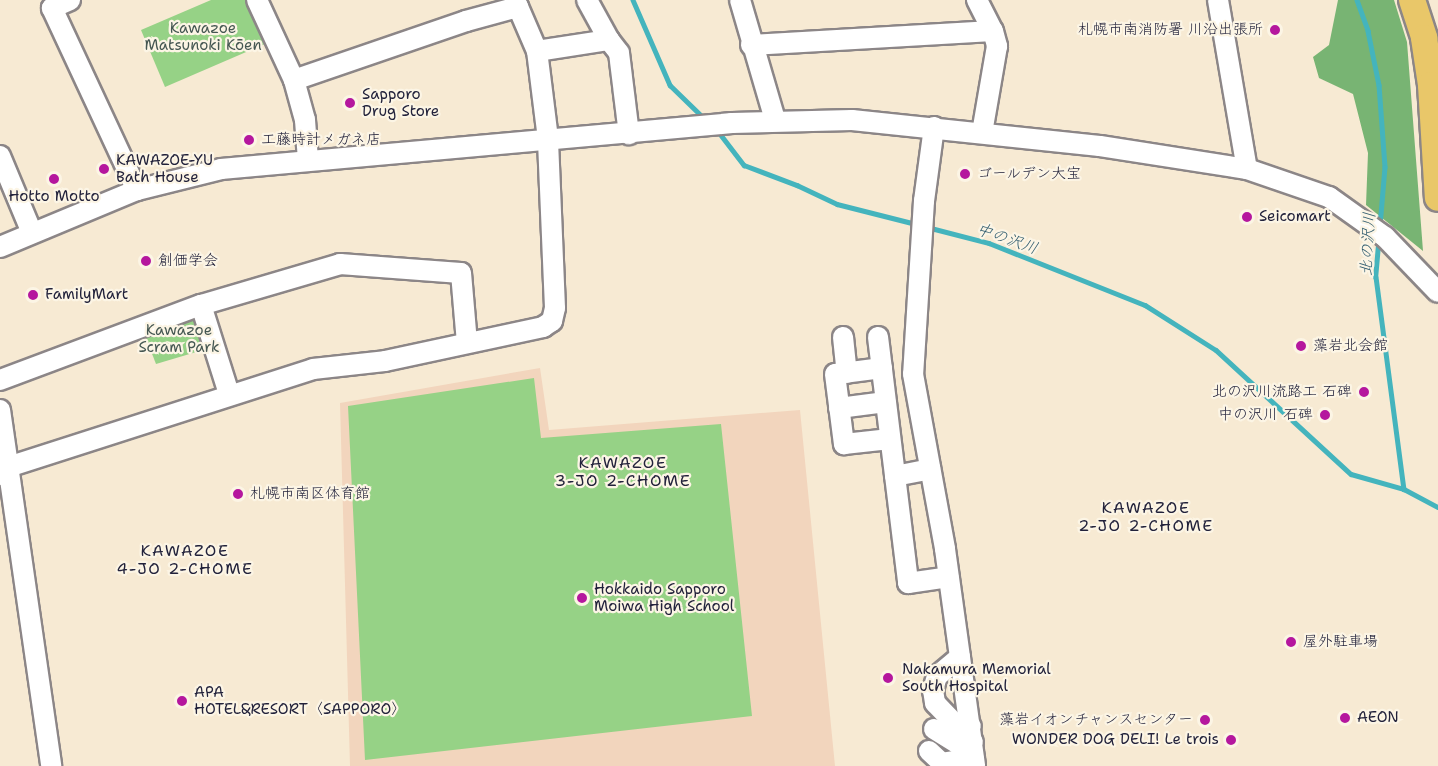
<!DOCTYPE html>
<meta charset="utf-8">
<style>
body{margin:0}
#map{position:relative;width:1438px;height:766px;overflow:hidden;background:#f7ead3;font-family:"Shantell Sans","Klee One",sans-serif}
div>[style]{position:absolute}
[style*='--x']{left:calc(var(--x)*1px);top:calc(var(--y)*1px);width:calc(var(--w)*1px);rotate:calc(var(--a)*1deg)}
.built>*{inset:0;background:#f2d5bd}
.green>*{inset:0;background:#96d286}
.forest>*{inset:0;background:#78b473}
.stream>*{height:4.5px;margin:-2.25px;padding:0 2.25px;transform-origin:2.25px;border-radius:2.25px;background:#44b4bd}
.roads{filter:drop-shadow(2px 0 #8c8687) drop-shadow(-2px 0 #8c8687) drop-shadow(0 2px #8c8687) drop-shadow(0 -2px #8c8687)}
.minor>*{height:20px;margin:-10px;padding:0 10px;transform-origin:10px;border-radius:10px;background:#fff}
.major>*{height:26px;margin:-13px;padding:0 13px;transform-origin:13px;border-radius:13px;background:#e9c769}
.dots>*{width:16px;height:16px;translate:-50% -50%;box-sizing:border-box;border:3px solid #fcf5e5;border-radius:50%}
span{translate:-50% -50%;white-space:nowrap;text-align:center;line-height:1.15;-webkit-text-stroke:4.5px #fcf5e5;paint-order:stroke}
.park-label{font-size:15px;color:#455752}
.poi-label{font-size:15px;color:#22223b}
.right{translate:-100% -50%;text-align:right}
.left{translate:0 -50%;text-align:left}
.water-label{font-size:16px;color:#305c6f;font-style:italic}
.neighbourhood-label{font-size:16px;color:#22223b;letter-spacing:1.5px}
</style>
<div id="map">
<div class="built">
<i style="clip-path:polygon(540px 368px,549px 430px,800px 410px,835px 766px,350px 766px,340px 403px)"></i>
</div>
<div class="green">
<i style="clip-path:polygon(211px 0,246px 0,265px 44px,165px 87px,141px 30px)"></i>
<i style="clip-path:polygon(186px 317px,195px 320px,203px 350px,156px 364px,144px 333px)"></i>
<i style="clip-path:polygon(534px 378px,541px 438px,721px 424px,752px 716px,365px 760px,348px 406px)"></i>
</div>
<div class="forest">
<i style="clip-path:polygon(1338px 0,1394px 0,1407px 42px,1423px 251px,1366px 205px,1368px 153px,1353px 94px,1319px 78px,1313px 57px,1329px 45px)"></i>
</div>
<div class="stream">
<i style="--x:633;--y:0;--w:93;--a:66.5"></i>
<i style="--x:670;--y:85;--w:49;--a:44.2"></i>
<i style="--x:1357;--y:0;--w:33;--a:70"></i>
<i style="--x:1368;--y:31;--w:55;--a:78.5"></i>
<i style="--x:1379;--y:85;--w:82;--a:85.8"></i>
<i style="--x:1385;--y:167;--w:60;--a:94.8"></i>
<i style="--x:718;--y:131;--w:43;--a:52.6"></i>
<i style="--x:744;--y:165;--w:57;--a:20.7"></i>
<i style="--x:797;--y:185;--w:44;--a:25.4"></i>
<i style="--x:837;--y:204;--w:81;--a:14.2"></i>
<i style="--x:927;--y:227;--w:64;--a:14.5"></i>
<i style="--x:989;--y:243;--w:168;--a:21.7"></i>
<i style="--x:1145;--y:305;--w:84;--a:32.4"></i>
<i style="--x:1216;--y:350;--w:183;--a:42.6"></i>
<i style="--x:1351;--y:474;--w:55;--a:15.8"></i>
<i style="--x:1404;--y:489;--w:38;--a:28"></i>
<i style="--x:1379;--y:239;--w:38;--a:95"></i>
<i style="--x:1376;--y:277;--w:214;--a:82.5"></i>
</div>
<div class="roads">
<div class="minor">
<i style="--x:70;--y:0;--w:20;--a:156"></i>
<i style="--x:52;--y:8;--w:201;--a:65"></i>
<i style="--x:257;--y:0;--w:88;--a:65.2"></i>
<i style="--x:294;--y:80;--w:41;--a:74.6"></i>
<i style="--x:305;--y:120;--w:40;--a:85.7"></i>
<i style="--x:587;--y:0;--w:46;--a:61.2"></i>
<i style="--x:740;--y:0;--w:125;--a:73.7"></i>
<i style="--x:977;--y:0;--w:35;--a:63"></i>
<i style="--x:993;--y:31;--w:16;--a:75"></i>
<i style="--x:997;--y:46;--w:88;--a:99.8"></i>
<i style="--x:1218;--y:0;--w:171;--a:80.3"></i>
<i style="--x:751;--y:45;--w:242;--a:-3.3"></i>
<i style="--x:537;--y:51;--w:73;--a:-8.7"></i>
<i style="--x:609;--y:40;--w:16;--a:52"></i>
<i style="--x:619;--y:53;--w:82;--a:83"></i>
<i style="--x:294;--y:80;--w:182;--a:-18.9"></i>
<i style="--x:466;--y:21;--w:54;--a:-15.1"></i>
<i style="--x:934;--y:127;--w:75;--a:97.7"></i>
<i style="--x:924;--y:201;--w:173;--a:93.6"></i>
<i style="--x:913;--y:374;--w:178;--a:79.6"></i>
<i style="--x:945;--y:549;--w:219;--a:82.1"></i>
<i style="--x:0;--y:156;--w:83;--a:67.4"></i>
<i style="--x:0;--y:247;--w:148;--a:-22.6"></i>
<i style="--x:137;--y:190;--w:87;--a:-14"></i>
<i style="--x:221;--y:169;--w:513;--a:-5.14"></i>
<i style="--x:732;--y:123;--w:120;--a:-1.4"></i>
<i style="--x:852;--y:120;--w:249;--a:6"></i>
<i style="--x:1100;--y:146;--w:149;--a:8.9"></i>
<i style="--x:1247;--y:169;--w:87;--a:18.9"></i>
<i style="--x:1329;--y:197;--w:69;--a:35.5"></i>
<i style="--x:1385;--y:237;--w:76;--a:46.1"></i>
<i style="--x:201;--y:305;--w:93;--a:72.5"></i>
<i style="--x:843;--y:337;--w:36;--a:84"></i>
<i style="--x:878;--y:337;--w:248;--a:83"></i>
<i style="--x:908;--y:583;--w:41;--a:-8.3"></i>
<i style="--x:882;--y:368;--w:47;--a:172.7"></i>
<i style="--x:835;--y:374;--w:71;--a:82.7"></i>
<i style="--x:844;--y:444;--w:46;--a:-6.2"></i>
<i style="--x:0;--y:380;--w:215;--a:-20.5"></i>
<i style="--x:201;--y:305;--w:145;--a:-16.4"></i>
<i style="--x:340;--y:264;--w:121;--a:4.3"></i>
<i style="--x:461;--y:273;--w:70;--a:85.1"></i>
<i style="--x:839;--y:408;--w:47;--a:-7.3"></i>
<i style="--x:0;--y:410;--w:360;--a:81.8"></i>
<i style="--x:0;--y:475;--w:11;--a:-45"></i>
<i style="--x:8;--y:467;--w:320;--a:-17.8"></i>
<i style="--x:313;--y:369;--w:72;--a:-6.3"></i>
<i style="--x:385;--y:361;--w:162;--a:-12.1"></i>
<i style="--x:543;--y:327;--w:11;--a:-34"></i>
<i style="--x:552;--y:321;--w:13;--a:-77"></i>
<i style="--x:555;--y:308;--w:169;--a:-92.4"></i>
<i style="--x:548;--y:139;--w:89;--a:-97.1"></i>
<i style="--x:537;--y:51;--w:56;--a:-113.3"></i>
<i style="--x:895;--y:476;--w:36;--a:-11"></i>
<i style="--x:960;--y:657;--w:30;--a:140"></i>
<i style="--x:937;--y:676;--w:15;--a:106"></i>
<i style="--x:933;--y:690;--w:13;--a:81"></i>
<i style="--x:935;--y:703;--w:28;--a:46"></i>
<i style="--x:954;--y:723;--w:17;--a:10"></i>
<i style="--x:934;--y:729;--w:28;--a:32"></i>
<i style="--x:958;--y:744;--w:15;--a:-8"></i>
<i style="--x:929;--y:751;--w:18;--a:43"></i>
<i style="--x:942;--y:763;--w:32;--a:-9"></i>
</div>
<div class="major">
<i style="--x:1412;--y:0;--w:40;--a:72"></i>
<i style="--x:1424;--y:38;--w:48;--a:81.5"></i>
<i style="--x:1431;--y:85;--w:113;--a:86.5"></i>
</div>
</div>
<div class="dots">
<i style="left:1275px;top:30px;background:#b5179e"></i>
<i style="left:350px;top:103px;background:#b5179e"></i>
<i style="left:249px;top:140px;background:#b5179e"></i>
<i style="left:104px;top:169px;background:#b5179e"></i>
<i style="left:965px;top:174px;background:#b5179e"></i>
<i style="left:54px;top:179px;background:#b5179e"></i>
<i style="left:1247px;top:217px;background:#b5179e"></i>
<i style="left:146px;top:261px;background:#b5179e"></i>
<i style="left:33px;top:295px;background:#b5179e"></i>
<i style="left:1301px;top:346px;background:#b5179e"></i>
<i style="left:1364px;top:392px;background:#b5179e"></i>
<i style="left:1325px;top:415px;background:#b5179e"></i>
<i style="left:238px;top:494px;background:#b5179e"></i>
<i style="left:582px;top:598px;background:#b5179e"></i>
<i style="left:1291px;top:642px;background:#b5179e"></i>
<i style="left:888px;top:678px;background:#b5179e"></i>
<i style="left:182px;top:701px;background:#b5179e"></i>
<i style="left:1345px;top:718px;background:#b5179e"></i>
<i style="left:1205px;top:720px;background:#b5179e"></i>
<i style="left:1231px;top:740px;background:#b5179e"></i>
</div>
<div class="park-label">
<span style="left:203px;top:37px">Kawazoe<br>Matsunoki Kōen</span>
<span style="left:179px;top:339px">Kawazoe<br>Scram Park</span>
</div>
<div class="poi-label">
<span class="right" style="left:1263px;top:30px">札幌市南消防署 川沿出張所</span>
<span class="left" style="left:362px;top:103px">Sapporo<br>Drug Store</span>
<span class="left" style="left:261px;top:140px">工藤時計メガネ店</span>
<span class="left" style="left:116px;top:169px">KAWAZOE-YU<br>Bath House</span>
<span class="left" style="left:977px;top:174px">ゴールデン大宝</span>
<span style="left:54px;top:197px">Hotto Motto</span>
<span class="left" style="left:1259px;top:217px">Seicomart</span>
<span class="left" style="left:158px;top:261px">創価学会</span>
<span class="left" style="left:45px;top:295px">FamilyMart</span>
<span class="left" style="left:1313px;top:346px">藻岩北会館</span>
<span class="right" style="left:1352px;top:392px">北の沢川流路工 石碑</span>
<span class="right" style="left:1313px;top:415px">中の沢川 石碑</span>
<span class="left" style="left:250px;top:494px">札幌市南区体育館</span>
<span class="left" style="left:594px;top:598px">Hokkaido Sapporo<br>Moiwa High School</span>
<span class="left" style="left:1303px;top:642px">屋外駐車場</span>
<span class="left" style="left:902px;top:678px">Nakamura Memorial<br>South Hospital</span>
<span class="left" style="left:194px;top:701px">APA<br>HOTEL&amp;RESORT〈SAPPORO〉</span>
<span class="left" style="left:1357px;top:718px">AEON</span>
<span class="right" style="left:1193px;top:720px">藻岩イオンチャンスセンター</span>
<span class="right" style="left:1219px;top:740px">WONDER DOG DELI! Le trois</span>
</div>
<div class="water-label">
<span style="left:1007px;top:239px;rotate:19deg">中の沢川</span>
<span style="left:1368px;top:244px;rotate:-87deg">北の沢川</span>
</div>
<div class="neighbourhood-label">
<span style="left:623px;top:472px">KAWAZOE<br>3-JO 2-CHOME</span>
<span style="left:1146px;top:517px">KAWAZOE<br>2-JO 2-CHOME</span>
<span style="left:185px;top:560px">KAWAZOE<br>4-JO 2-CHOME</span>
</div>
</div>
